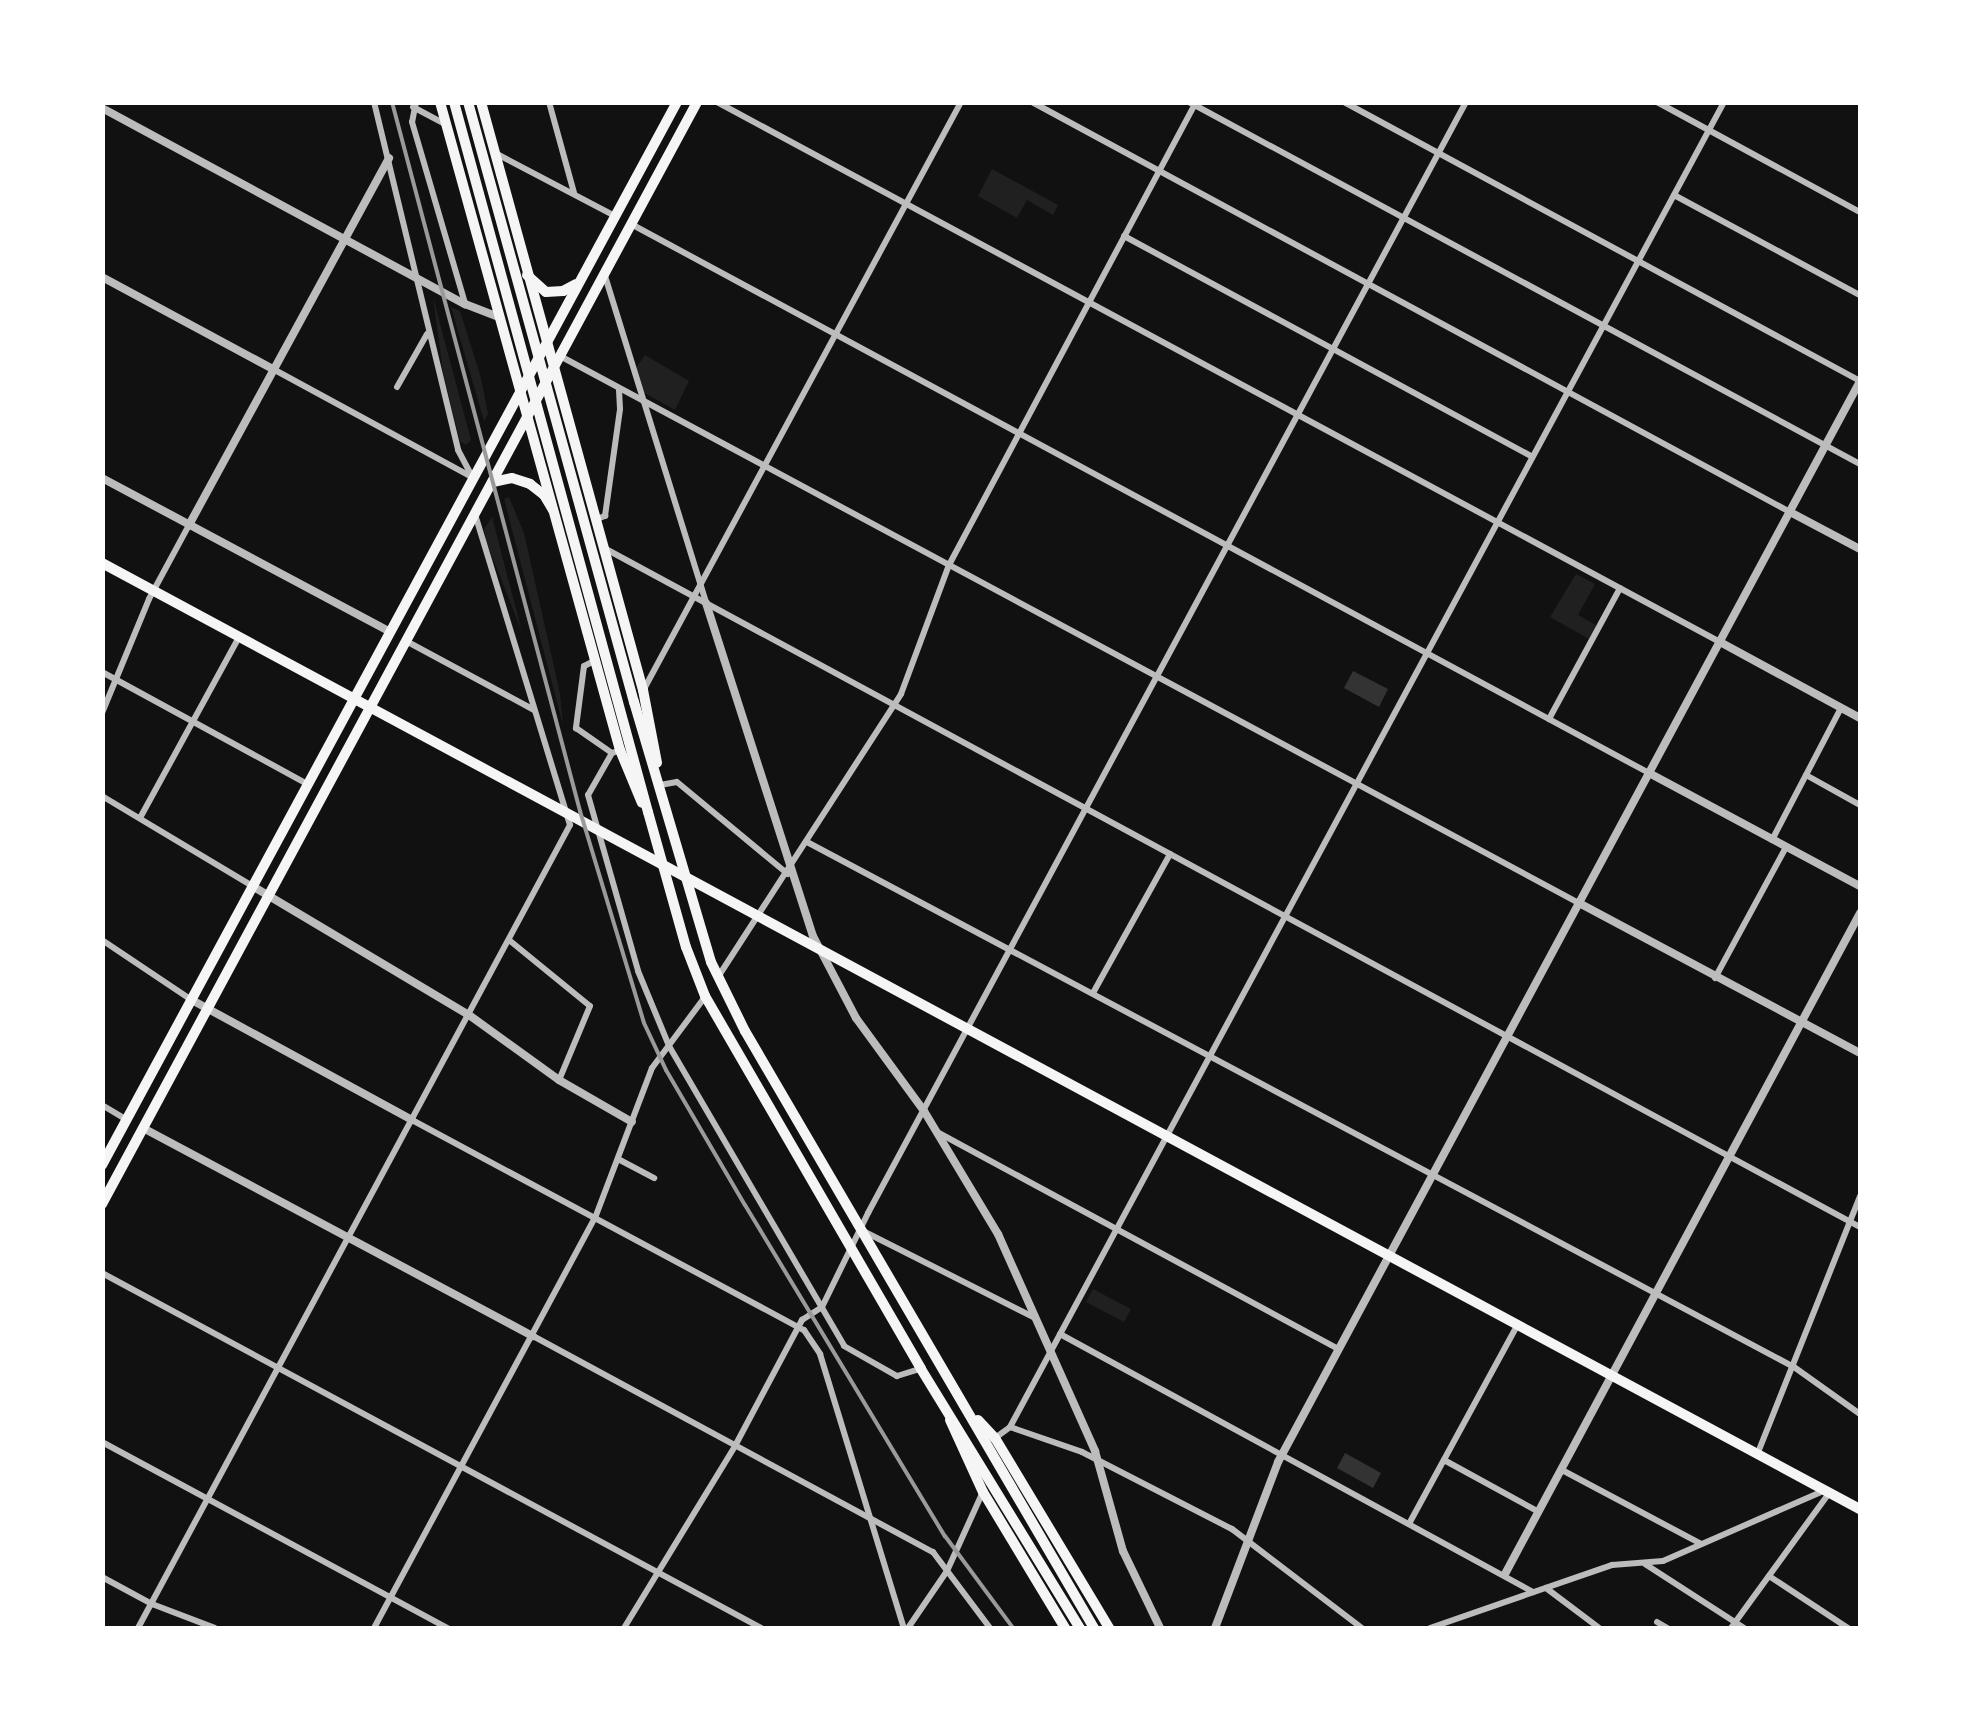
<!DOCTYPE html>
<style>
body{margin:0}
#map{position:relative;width:1963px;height:1731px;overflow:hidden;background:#111;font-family:"Exo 2",sans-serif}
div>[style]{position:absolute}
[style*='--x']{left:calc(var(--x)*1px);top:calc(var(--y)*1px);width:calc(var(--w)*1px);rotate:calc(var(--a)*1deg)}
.green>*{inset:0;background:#202020}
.water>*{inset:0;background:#333}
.minor>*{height:6px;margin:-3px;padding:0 3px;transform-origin:3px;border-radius:3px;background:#bcbcbc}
.tertiary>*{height:8px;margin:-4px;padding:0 4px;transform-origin:4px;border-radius:4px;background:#bcbcbc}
.primary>*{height:10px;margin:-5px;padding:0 5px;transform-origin:5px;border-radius:5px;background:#f5f5f5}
.trunk>*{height:10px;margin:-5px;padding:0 5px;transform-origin:5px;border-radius:5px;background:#f5f5f5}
.rail>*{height:4px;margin:-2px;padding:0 2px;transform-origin:2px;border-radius:2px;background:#9a9a9a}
span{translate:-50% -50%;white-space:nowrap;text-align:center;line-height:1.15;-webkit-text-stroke:8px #fff;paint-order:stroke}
.frame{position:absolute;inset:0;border:105px solid #fff;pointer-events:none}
</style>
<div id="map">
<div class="green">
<i style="clip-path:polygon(992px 169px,1058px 205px,1053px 215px,1027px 200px,1017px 218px,978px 196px)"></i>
<i style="clip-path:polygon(433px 297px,471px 440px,466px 445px,460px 441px,443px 372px)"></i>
<i style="clip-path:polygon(451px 307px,460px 311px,481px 378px,488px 414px,484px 421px)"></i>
<i style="clip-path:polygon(645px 355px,689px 381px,675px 410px,641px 391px,636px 368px)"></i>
<i style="clip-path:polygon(509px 497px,524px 533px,560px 694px,563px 725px,504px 499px)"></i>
<i style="clip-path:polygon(492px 517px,522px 632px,486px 541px,484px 529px)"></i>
<i style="clip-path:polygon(1576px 574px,1595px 584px,1578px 615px,1596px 625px,1589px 639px,1550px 617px)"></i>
<i style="clip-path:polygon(1093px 1289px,1131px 1309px,1124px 1322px,1086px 1302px)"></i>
</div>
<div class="water">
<i style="clip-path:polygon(1353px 671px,1388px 689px,1379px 707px,1344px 688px)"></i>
<i style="clip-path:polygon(1345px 1453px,1381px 1473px,1373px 1488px,1337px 1468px)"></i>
</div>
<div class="minor">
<i style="--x:374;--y:102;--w:358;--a:76.4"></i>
<i style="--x:458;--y:450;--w:32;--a:62"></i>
<i style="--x:416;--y:102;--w:20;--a:101"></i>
<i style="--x:412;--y:122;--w:189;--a:73.7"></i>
<i style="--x:549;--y:102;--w:94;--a:74.6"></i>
<i style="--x:717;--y:102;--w:1139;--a:28.3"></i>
<i style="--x:1032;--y:102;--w:862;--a:28.41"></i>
<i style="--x:1189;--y:102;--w:762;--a:28.35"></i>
<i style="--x:1344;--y:102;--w:587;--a:28.4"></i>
<i style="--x:1657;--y:102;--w:231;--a:28.5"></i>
<i style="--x:413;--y:107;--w:38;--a:28"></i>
<i style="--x:497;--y:154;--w:133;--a:27.7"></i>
<i style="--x:1674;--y:195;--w:211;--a:28.3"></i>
<i style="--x:631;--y:224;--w:1157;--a:28.34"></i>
<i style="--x:1124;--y:236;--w:464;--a:28.4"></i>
<i style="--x:605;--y:276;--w:342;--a:72.8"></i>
<i style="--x:560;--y:356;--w:1157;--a:28.23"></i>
<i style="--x:273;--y:369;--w:226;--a:28.5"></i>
<i style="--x:397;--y:387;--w:61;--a:-60.5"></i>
<i style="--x:597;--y:519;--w:9;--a:-21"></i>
<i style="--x:605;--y:516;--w:108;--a:-82"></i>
<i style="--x:620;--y:409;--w:20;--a:-93"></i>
<i style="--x:604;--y:548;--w:1428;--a:28.4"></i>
<i style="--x:406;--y:641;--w:145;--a:28.3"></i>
<i style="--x:594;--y:661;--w:11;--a:153"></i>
<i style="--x:584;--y:666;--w:63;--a:97.4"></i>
<i style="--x:576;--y:728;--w:44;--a:34.8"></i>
<i style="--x:102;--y:672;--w:234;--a:28.6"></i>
<i style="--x:644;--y:689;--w:667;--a:-61.63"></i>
<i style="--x:102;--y:713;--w:123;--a:-67.6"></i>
<i style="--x:149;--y:599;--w:84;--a:-61.6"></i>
<i style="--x:1549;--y:719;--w:149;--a:-61.5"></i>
<i style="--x:620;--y:750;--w:9;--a:159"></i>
<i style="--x:612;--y:753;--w:48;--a:119.7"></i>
<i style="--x:588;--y:795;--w:183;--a:74.1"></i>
<i style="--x:638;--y:971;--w:81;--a:67.5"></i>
<i style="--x:669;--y:1046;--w:347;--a:59.7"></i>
<i style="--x:844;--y:1346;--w:61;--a:29.5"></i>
<i style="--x:897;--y:1376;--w:24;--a:-17"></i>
<i style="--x:1806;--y:775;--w:62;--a:29.1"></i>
<i style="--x:660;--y:785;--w:17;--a:-10"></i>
<i style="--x:677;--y:782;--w:144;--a:39.7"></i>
<i style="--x:102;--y:796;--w:177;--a:30.9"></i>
<i style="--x:140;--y:818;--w:206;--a:-61.3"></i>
<i style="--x:1772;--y:840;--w:149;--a:-62.4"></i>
<i style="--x:807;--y:842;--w:1118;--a:28.01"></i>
<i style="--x:1794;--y:1367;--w:81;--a:35.5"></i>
<i style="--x:102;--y:940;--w:106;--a:33.8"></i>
<i style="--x:509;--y:940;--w:104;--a:39.2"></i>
<i style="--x:590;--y:1006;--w:80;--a:112.7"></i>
<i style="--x:718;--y:977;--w:337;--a:-57.1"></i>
<i style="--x:901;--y:694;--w:138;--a:-69.6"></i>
<i style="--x:949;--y:565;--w:525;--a:-61.92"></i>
<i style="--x:1715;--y:978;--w:149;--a:-61.5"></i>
<i style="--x:1093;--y:993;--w:159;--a:-61"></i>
<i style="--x:102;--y:1105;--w:29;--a:31"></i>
<i style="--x:412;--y:1120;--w:445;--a:28.2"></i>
<i style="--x:804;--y:1330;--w:29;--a:56"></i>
<i style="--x:820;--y:1354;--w:287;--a:73"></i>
<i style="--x:937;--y:1132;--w:456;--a:28.4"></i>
<i style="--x:618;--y:1159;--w:41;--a:27.8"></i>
<i style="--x:863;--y:1231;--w:193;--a:26.8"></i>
<i style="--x:102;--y:1273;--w:749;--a:28.31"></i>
<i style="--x:1060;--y:1334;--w:539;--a:28.61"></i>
<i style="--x:533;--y:1336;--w:455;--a:28.4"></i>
<i style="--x:933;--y:1552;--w:95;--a:53.1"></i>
<i style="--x:1010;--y:1427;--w:1505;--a:-61.68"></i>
<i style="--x:995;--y:1438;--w:19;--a:-36"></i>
<i style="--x:1010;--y:1427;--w:76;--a:19.1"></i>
<i style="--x:1082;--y:1452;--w:169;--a:27.2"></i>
<i style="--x:1232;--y:1529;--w:163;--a:37.3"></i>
<i style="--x:102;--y:1442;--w:393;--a:28.3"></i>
<i style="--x:1757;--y:1455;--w:279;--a:-68.3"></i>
<i style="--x:1444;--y:1460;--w:108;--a:28.7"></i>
<i style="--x:1562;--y:1470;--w:157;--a:28"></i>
<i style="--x:1410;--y:1522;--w:223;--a:-61.4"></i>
<i style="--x:1645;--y:1564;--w:118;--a:32.9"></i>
<i style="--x:1769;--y:1576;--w:95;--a:33.4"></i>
<i style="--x:102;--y:1577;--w:57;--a:28.4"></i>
<i style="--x:152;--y:1604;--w:67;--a:20.9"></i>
<i style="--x:1546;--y:1588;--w:66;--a:37"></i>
<i style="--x:1657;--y:1622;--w:12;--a:31"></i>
<i style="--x:138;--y:1628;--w:912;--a:-61.72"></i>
<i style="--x:570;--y:825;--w:324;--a:-107"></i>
<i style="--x:374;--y:1628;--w:466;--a:-61.7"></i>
<i style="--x:595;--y:1218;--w:160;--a:-69.2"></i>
<i style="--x:652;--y:1068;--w:89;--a:-53.3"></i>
<i style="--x:624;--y:1628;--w:213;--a:-58.6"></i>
<i style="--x:735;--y:1446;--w:143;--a:-62"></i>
<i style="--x:802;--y:1320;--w:24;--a:-33"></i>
<i style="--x:822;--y:1307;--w:105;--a:-63.9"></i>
<i style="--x:868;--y:1213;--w:1262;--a:-61.71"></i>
<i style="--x:908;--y:1628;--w:69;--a:-55.6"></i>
<i style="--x:947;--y:1571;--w:85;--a:-65.6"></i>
<i style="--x:1430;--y:1628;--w:193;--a:-19.1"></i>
<i style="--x:1612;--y:1565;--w:51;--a:-4.5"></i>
<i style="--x:1663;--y:1561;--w:175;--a:-23.6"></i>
<i style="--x:1731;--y:1628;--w:167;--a:-54"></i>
</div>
<div class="tertiary">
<i style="--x:102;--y:108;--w:413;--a:28.4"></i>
<i style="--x:465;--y:304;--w:36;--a:21"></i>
<i style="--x:102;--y:277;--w:194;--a:28.3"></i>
<i style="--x:102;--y:478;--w:327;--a:28.1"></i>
<i style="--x:1790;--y:512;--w:79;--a:27.9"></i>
<i style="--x:189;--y:525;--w:418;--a:-61.4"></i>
<i style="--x:706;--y:603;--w:350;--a:72.2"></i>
<i style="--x:813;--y:936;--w:93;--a:62.3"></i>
<i style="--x:856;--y:1018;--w:115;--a:53.8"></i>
<i style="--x:924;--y:1111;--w:144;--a:59"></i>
<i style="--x:998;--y:1234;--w:238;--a:65.9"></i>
<i style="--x:1095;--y:1451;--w:104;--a:74.4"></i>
<i style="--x:1123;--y:1551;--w:85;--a:64.3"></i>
<i style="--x:1720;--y:642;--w:159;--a:28.5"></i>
<i style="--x:1649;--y:773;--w:239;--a:28.2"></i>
<i style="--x:254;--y:887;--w:250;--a:30.8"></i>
<i style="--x:469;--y:1015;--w:111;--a:35.8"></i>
<i style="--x:559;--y:1080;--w:84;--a:29.9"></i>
<i style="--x:1579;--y:903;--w:319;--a:28.1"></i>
<i style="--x:190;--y:999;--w:253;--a:28.6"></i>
<i style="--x:143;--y:1128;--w:442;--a:28.1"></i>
<i style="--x:1505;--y:1574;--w:750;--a:-61.76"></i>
<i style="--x:1215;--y:1628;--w:178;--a:-69.2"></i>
<i style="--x:1278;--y:1462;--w:1228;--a:-61.7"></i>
</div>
<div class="primary">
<i style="--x:440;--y:102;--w:673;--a:74.48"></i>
<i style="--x:620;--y:750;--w:57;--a:67.5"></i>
<i style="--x:454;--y:102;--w:736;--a:74.72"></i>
<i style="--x:648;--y:812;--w:140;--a:74.3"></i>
<i style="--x:686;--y:947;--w:53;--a:68.8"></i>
<i style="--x:705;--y:996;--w:431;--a:59.9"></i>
<i style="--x:921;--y:1369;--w:304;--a:58.5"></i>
<i style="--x:468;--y:102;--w:623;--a:74.54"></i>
<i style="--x:634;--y:702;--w:271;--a:73.5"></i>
<i style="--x:711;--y:962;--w:77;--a:63.8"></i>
<i style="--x:745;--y:1031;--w:692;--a:59.69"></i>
<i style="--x:481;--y:102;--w:610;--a:74.6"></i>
<i style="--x:643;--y:690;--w:74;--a:79.1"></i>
<i style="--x:102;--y:563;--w:1996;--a:28.29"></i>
<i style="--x:950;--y:1420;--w:79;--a:65.4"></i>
<i style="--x:983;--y:1492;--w:159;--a:58.9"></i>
<i style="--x:978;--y:1420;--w:25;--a:47"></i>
<i style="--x:995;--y:1438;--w:222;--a:59"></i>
</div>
<div class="trunk">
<i style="--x:527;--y:275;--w:25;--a:42"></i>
<i style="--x:546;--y:292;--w:17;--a:-3"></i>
<i style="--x:563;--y:291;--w:15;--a:-28"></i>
<i style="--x:493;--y:482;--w:19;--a:-12"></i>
<i style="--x:512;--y:478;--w:19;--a:18"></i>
<i style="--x:530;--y:484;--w:18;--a:38"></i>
<i style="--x:544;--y:495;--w:17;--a:59"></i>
<i style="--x:102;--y:1165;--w:1209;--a:-61.59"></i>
<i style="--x:102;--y:1204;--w:1252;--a:-61.63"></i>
</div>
<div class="rail">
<i style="--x:392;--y:102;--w:734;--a:75.15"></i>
<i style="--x:580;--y:811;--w:221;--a:73.2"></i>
<i style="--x:644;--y:1023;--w:52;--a:64.9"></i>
<i style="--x:666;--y:1070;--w:156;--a:59.7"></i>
<i style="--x:745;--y:1205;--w:387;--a:58.9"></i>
<i style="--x:945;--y:1536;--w:114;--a:53.5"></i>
</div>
<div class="frame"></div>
</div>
